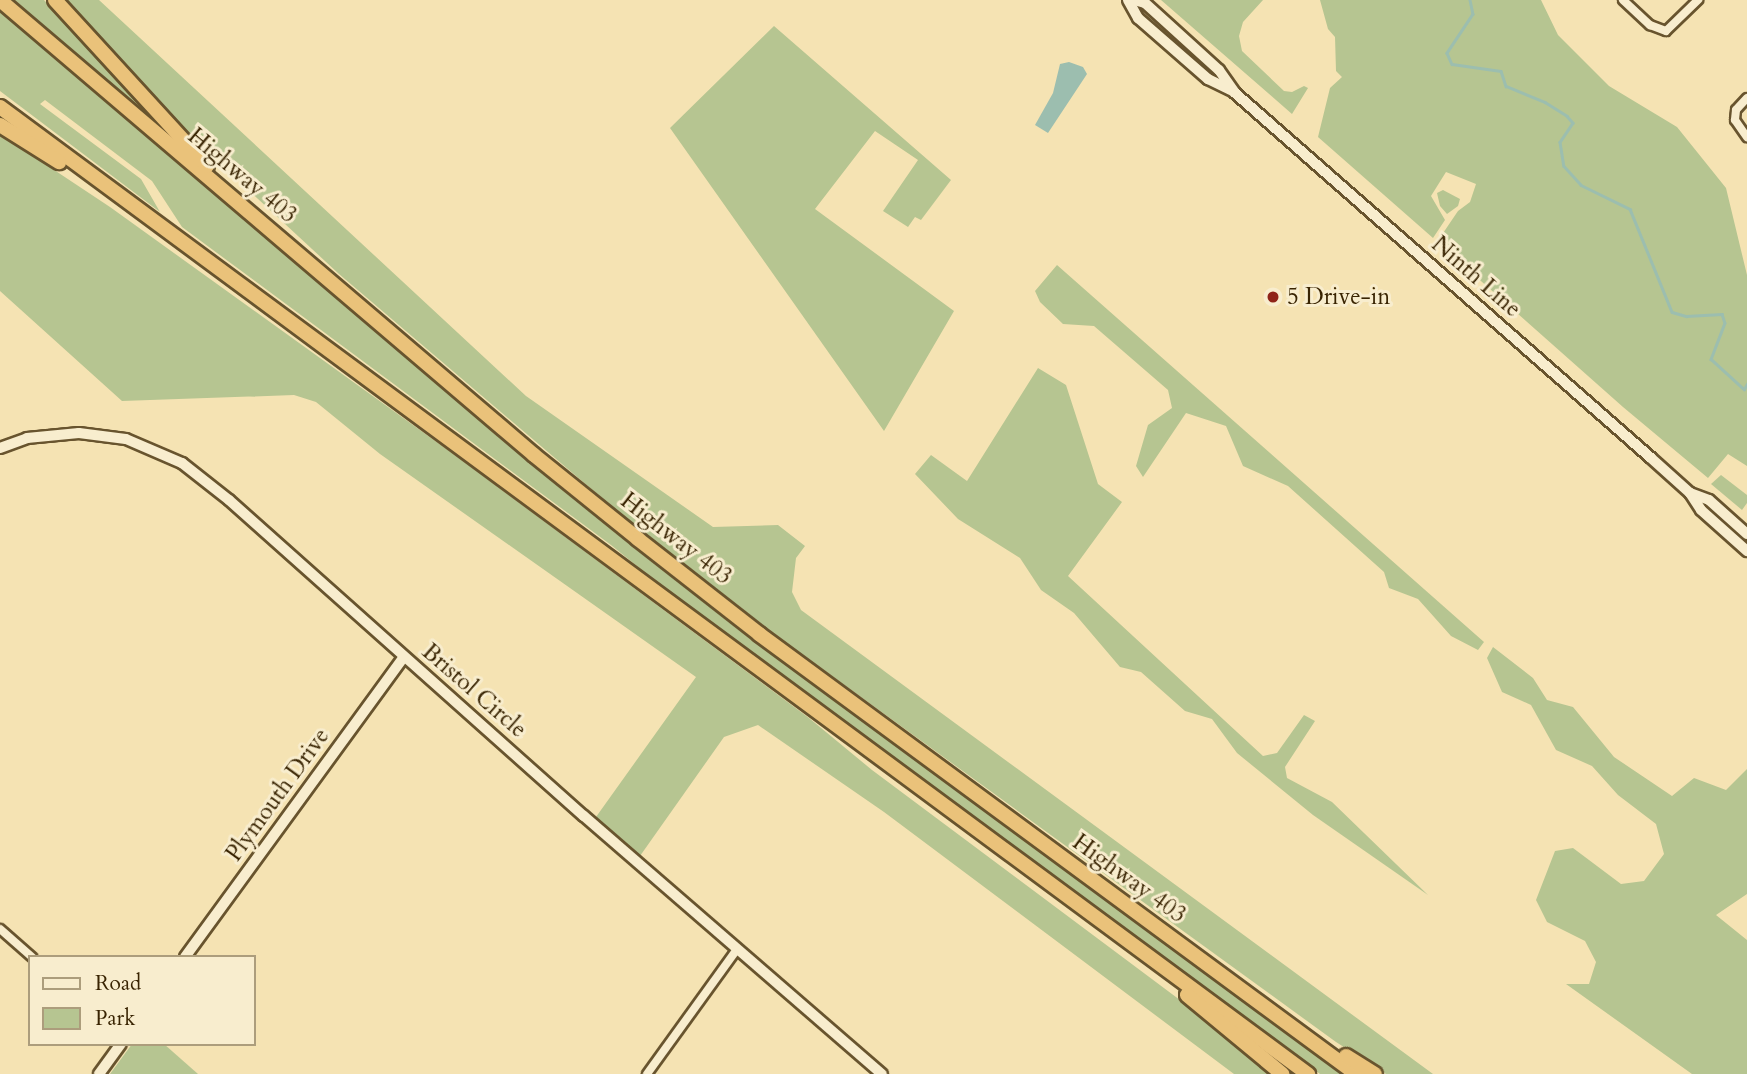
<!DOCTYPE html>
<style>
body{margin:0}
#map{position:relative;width:1747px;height:1074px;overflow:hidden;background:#f5e3b3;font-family:Cardo,serif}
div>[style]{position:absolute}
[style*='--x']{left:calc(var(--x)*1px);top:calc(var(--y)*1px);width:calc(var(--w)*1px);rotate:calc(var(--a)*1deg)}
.green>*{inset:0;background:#b6c591}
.water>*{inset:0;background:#9cbeaf}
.stream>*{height:2.5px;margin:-1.25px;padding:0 1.25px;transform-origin:1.25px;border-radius:1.25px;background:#9cbeaf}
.roads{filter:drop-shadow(2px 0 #68542e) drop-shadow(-2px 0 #68542e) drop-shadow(0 2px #68542e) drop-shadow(0 -2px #68542e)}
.street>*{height:8px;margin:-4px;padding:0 4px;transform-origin:4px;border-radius:4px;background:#f8edce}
.secondary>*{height:10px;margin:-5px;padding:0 5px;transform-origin:5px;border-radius:5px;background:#f8edce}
.highway>*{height:14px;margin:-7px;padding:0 7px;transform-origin:7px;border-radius:7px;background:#eac27a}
.dots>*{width:19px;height:19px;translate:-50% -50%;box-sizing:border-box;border:4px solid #f8edce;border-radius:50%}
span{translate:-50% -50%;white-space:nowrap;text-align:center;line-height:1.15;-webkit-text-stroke:6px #f8edce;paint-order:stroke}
.street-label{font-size:23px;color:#392402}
.poi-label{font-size:23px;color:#392402}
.left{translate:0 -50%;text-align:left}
.legend{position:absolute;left:28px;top:955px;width:228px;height:91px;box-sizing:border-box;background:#f8edce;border:2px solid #ac9d7c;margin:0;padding:9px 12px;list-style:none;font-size:21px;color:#392402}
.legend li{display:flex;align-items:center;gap:14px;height:35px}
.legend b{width:35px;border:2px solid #ac9d7c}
</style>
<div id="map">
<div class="green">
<i style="clip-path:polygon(11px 0,44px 0,160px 122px,158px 125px)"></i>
<i style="clip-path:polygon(67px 0,99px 0,526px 396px,713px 527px,778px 525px,805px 546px,796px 558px,792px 592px,801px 610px,1433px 1074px,1386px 1074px,1336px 1042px,781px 639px,643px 533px,339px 274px,245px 187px,168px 112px)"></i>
<i style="clip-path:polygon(1161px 0,1263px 0,1243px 22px,1239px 36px,1242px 51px,1284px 91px,1292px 92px,1304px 86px,1308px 88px,1292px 114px)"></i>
<i style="clip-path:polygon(1320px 0,1541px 0,1558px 35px,1609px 86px,1677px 127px,1726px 188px,1747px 275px,1747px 466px,1728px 454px,1708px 478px,1623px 407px,1437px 242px,1458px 211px,1470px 202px,1476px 184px,1446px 172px,1431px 196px,1445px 220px,1433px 238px,1318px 137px,1330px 88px,1342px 77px,1336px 71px,1335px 37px,1328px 29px)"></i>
<i style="clip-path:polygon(0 9px,694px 594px,1342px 1074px,1320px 1074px,686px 606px,611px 545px,182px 227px,152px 181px,45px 100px,40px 104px,141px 179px,160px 212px,0 91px)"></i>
<i style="clip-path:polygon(774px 26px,951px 180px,921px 220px,915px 217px,908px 227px,883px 211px,918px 160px,875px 131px,815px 209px,954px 311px,884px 431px,670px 128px)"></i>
<i style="clip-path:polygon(0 134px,110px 207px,463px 461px,809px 718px,872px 770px,1192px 1009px,1270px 1074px,1234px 1074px,884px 812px,758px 725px,724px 737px,640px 856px,596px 817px,696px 677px,380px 454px,316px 402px,294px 395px,122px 401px,0 291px)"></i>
<i style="clip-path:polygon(1443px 190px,1460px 199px,1458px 206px,1447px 214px,1440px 206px,1437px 193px)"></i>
<i style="clip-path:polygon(1057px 265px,1484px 642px,1478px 650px,1451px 636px,1418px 599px,1389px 588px,1384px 572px,1288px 486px,1243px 466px,1226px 426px,1186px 413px,1143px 477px,1136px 466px,1148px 425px,1172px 408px,1168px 390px,1094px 326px,1063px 324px,1040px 302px,1035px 291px)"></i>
<i style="clip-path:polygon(1038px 368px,1066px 385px,1098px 484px,1122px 502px,1068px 576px,1263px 756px,1277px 753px,1304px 715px,1315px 721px,1285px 767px,1287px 778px,1332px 802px,1428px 895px,1313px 815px,1237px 753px,1212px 719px,1185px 711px,1141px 672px,1120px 667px,1074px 613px,1041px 590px,1020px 558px,958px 519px,915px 474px,931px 455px,967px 481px)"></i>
<i style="clip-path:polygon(1721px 475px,1747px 495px,1747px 503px,1742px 510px,1711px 484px)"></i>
<i style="clip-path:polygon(1493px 647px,1533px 678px,1547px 700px,1573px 707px,1614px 757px,1672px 796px,1694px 778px,1726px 790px,1747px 769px,1747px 894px,1716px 915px,1747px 940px,1747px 1074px,1692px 1074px,1566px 984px,1589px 984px,1596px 962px,1585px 941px,1547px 922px,1536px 900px,1555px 851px,1573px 848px,1621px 884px,1644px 881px,1664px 854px,1656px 824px,1618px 795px,1592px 766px,1556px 750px,1531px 705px,1502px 692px,1487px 658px)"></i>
<i style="clip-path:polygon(132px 1044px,164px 1044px,198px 1074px,110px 1074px)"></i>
</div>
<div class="water">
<i style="clip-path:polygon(1069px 62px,1083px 67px,1087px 74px,1048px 133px,1035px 125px,1053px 93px,1060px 64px)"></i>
</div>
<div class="stream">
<i style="--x:1470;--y:0;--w:14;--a:78"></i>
<i style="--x:1473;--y:14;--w:47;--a:123.7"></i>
<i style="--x:1447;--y:53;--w:12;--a:66"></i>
<i style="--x:1452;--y:64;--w:49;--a:8.1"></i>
<i style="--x:1501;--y:71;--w:16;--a:72"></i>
<i style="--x:1506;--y:86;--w:42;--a:22.3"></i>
<i style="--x:1545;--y:102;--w:26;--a:32"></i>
<i style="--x:1567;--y:116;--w:9;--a:49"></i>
<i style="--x:1573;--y:123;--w:23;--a:124"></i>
<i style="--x:1560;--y:142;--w:24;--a:81"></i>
<i style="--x:1564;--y:166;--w:25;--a:48"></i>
<i style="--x:1581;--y:185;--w:55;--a:26.1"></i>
<i style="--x:1630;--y:209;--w:111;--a:67.8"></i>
<i style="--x:1672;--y:312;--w:15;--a:16"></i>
<i style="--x:1686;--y:316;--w:36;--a:-3"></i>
<i style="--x:1722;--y:314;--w:9;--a:72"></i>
<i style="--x:1725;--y:323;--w:39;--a:111"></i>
<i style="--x:1711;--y:359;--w:45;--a:42.3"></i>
<i style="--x:1744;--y:389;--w:6;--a:-59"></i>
</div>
<div class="roads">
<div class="street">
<i style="--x:1623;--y:0;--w:37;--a:43"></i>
<i style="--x:1650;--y:25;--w:17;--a:21"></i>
<i style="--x:1666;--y:31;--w:45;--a:-44.1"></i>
<i style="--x:1747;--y:98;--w:16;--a:133"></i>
<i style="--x:1736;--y:110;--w:10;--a:96"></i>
<i style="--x:1735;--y:120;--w:21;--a:55"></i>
<i style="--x:0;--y:929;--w:43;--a:41.2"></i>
<i style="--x:647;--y:1074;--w:154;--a:-54.2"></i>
</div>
<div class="secondary">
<i style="--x:1128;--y:0;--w:21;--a:61"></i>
<i style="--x:1138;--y:18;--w:93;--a:41.1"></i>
<i style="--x:1208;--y:79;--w:28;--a:26"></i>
<i style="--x:1134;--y:0;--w:11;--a:15"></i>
<i style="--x:1145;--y:3;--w:100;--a:42.2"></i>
<i style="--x:1219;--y:70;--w:28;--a:55"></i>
<i style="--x:1235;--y:93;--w:553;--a:41.26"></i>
<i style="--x:1651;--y:458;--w:52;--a:41.9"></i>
<i style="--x:1690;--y:493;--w:20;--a:57"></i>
<i style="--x:1701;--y:510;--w:62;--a:41.7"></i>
<i style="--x:0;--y:448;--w:29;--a:-20"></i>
<i style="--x:27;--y:438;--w:52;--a:-5.5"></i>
<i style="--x:79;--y:433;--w:47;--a:7.3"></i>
<i style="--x:126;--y:439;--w:61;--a:23.2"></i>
<i style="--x:182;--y:463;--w:60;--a:38.2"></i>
<i style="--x:229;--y:500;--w:475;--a:41.7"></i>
<i style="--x:584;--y:816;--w:394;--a:40.9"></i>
<i style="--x:1690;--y:493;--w:20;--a:20"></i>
<i style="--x:1709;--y:500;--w:51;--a:41.8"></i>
<i style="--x:185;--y:957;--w:371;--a:-53.9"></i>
<i style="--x:99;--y:1074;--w:37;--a:-54"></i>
</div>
<div class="highway">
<i style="--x:0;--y:0;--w:702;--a:40.43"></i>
<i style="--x:534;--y:455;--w:134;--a:38.9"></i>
<i style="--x:638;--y:539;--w:154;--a:38.1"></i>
<i style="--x:759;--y:634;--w:742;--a:36.39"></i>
<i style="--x:55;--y:0;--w:225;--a:47.5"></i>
<i style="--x:0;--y:107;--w:1627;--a:36.48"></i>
<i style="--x:0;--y:125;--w:70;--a:32.1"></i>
<i style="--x:1187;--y:995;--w:124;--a:39.7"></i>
<i style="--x:1346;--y:1056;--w:34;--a:32"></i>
</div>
</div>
<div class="dots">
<i style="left:1273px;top:297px;background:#8f2418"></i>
</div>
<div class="street-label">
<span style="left:242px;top:176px;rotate:40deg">Highway 403</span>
<span style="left:1476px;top:277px;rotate:41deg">Ninth Line</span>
<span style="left:676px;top:539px;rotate:38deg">Highway 403</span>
<span style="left:474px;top:691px;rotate:41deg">Bristol Circle</span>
<span style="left:278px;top:795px;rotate:-54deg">Plymouth Drive</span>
<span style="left:1129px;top:879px;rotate:36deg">Highway 403</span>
</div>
<div class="poi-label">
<span class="left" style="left:1287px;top:297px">5 Drive-in</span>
</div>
<ul class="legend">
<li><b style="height:9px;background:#f8edce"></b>Road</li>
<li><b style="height:19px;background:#b6c591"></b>Park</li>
</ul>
</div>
